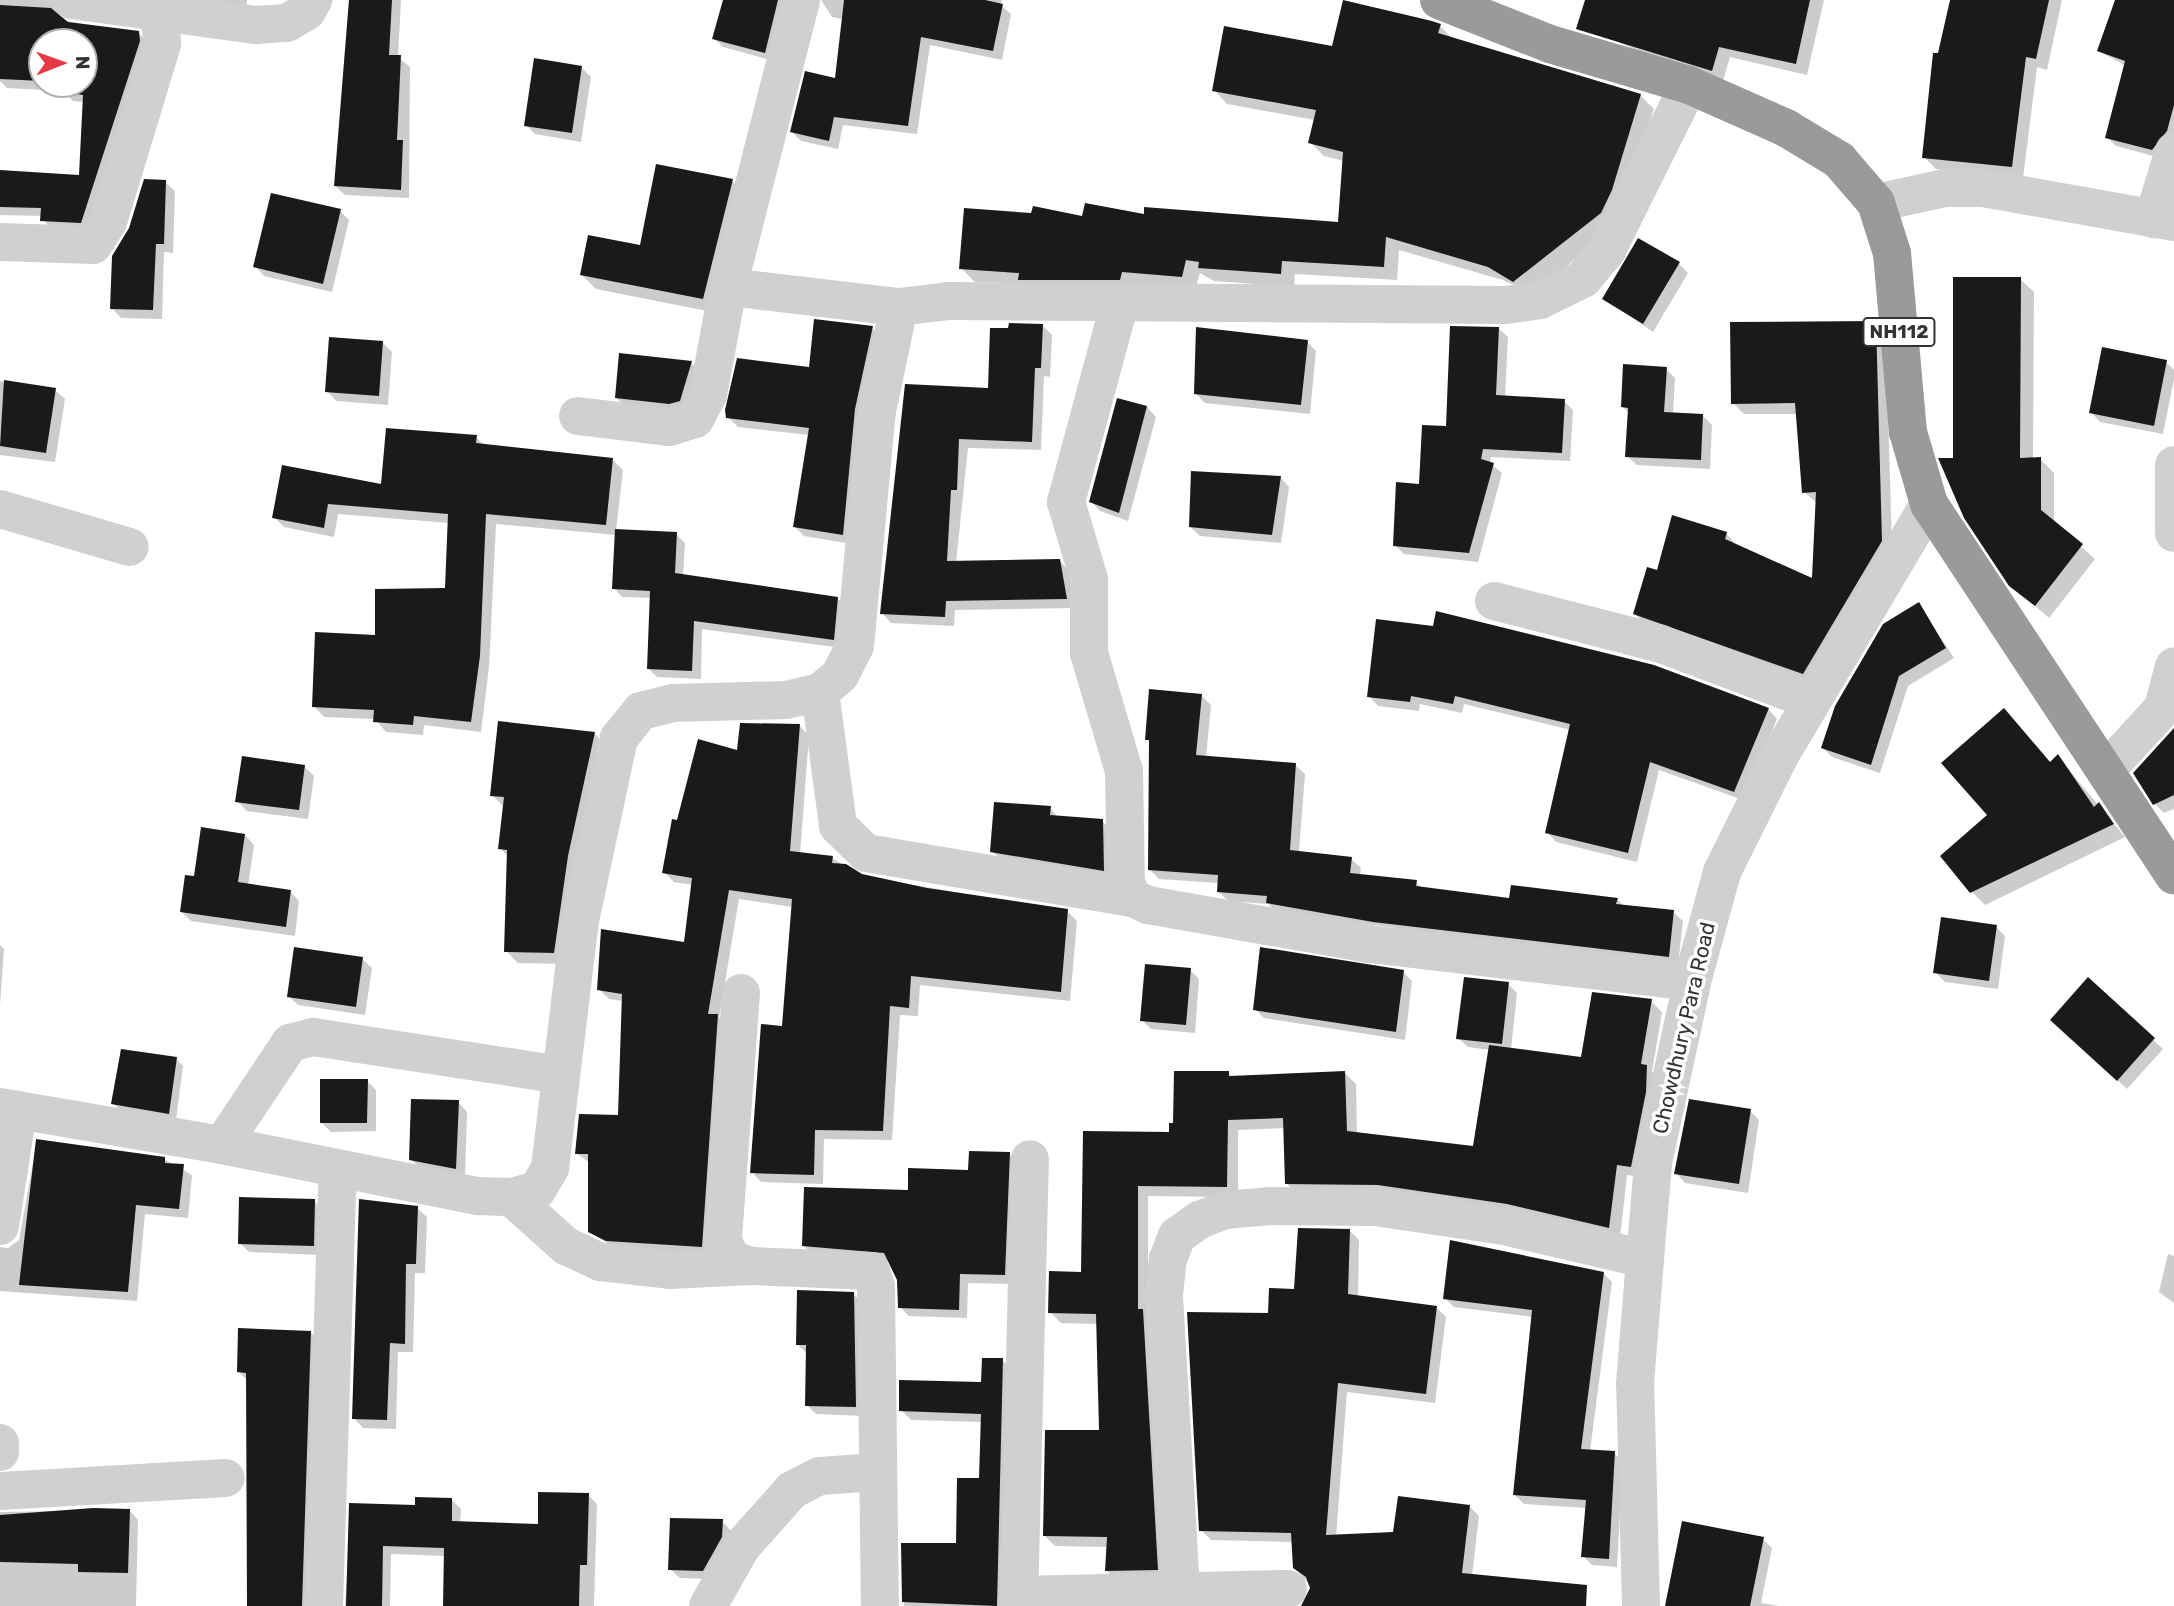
<!DOCTYPE html>
<style>
body{margin:0}
#map{position:relative;width:2174px;height:1606px;overflow:hidden;background:#fff;font-family:Rubik,sans-serif}
div>[style]{position:absolute}
[style*='--x']{left:calc(var(--x)*1px);top:calc(var(--y)*1px);width:calc(var(--w)*1px);rotate:calc(var(--a)*1deg)}
.shadow>*{inset:0;background:#0003}
.building>*{inset:0;background:#1a1a1a}
.minor>*{height:38px;margin:-19px;padding:0 19px;transform-origin:19px;border-radius:19px;background:#d0d0d0}
.highway>*{height:38px;margin:-19px;padding:0 19px;transform-origin:19px;border-radius:19px;background:#9a9a9a}
span{translate:-50% -50%;white-space:nowrap;text-align:center;line-height:1.15;-webkit-text-stroke:7px #fff;paint-order:stroke}
.shield-label span{padding:2px 5px;background:#fff;border:2px solid;border-radius:5px;-webkit-text-stroke-width:0}
.shield-label{font-size:19px;color:#333;font-weight:700}
.street-label{font-size:21px;color:#333}
.north{position:absolute;left:28px;top:28px;width:70px;height:70px;box-sizing:border-box;background:#fff;border:2px solid #adadad;border-radius:50%;rotate:89deg;font-size:19px;font-weight:700;line-height:28px;text-align:center;color:#333}
.north::after{content:'';display:block;margin:auto;width:24px;height:32px;background:#e63946;clip-path:polygon(50% 0,100% 100%,50% 72%,0 100%)}
</style>
<div id="map">
<div class="shadow">
<i style="clip-path:polygon(evenodd,0 0,62px 0,60px 20px,138px 33px,148px 42px,91px 231px,51px 230px,42px 216px,0 215px,0 173px,80px 177px,85px 102px,73px 101px,63px 91px,7px 88px,0 81px,0 0,42px 42px,84px 42px,84px 84px,42px 84px,42px 42px)"></i>
<i style="clip-path:polygon(189px 0,247px 0,246px 9px)"></i>
<i style="clip-path:polygon(349px 0,401px 0,398px 57px,410px 67px,409px 198px,345px 195px,335px 186px)"></i>
<i style="clip-path:polygon(724px 0,792px 0,774px 61px,723px 47px,714px 38px)"></i>
<i style="clip-path:polygon(821px 0,1002px 0,1000px 5px,1011px 14px,1002px 60px,930px 45px,917px 134px,843px 125px,838px 149px,801px 141px,792px 132px,837px 80px,843px 19px,832px 17px)"></i>
<i style="clip-path:polygon(1586px 0,1824px 0,1807px 75px,1730px 57px,1723px 81px,1655px 59px,1592px 30px)"></i>
<i style="clip-path:polygon(1952px 0,2062px 0,2047px 70px,2037px 67px,2023px 178px,1936px 169px,1924px 157px)"></i>
<i style="clip-path:polygon(2115px 0,2174px 0,2174px 141px,2161px 158px,2116px 146px,2107px 137px,2126px 66px,2099px 51px)"></i>
<i style="clip-path:polygon(1440px 26px,1453px 39px,1640px 95px,1654px 109px,1614px 227px,1533px 294px,1503px 280px,1399px 250px,1397px 280px,1295px 274px,1294px 287px,1214px 281px,1200px 273px,1195px 289px,975px 282px,961px 268px,1084px 218px,1340px 224px,1344px 161px,1324px 156px,1310px 142px,1315px 120px,1227px 104px,1214px 90px,1333px 48px)"></i>
<i style="clip-path:polygon(581px 67px,591px 77px,581px 142px,535px 134px,526px 125px)"></i>
<i style="clip-path:polygon(732px 181px,746px 195px,717px 313px,596px 289px,582px 275px,641px 247px)"></i>
<i style="clip-path:polygon(165px 182px,175px 191px,173px 253px,164px 252px,162px 319px,121px 318px,112px 308px)"></i>
<i style="clip-path:polygon(340px 211px,349px 220px,332px 292px,264px 276px,255px 266px)"></i>
<i style="clip-path:polygon(1679px 264px,1688px 273px,1653px 332px,1604px 298px)"></i>
<i style="clip-path:polygon(2020px 279px,2034px 292px,2033px 459px,2040px 459px,2054px 473px,2054px 523px,2095px 559px,2049px 618px,2011px 585px)"></i>
<i style="clip-path:polygon(1875px 323px,1886px 334px,1892px 552px,1814px 684px,1646px 625px,1635px 614px,1658px 572px,1726px 533px,1737px 546px,1814px 581px,1817px 503px,1804px 492px,1797px 414px,1744px 414px,1733px 403px)"></i>
<i style="clip-path:polygon(1042px 325px,1052px 335px,1050px 377px,1044px 376px,1041px 450px,968px 448px,956px 563px,1060px 561px,1069px 571px,1075px 608px,955px 610px,954px 626px,891px 623px,882px 613px,907px 386px,990px 390px)"></i>
<i style="clip-path:polygon(872px 328px,881px 337px,852px 544px,804px 536px,794px 526px,810px 435px,738px 427px,728px 417px)"></i>
<i style="clip-path:polygon(1499px 329px,1508px 337px,1505px 398px,1564px 401px,1573px 410px,1570px 461px,1491px 457px,1490px 463px,1502px 473px,1478px 562px,1404px 554px,1395px 545px,1447px 428px)"></i>
<i style="clip-path:polygon(1307px 342px,1316px 351px,1310px 414px,1205px 403px,1195px 393px)"></i>
<i style="clip-path:polygon(383px 343px,392px 352px,388px 405px,336px 401px,327px 391px)"></i>
<i style="clip-path:polygon(2166px 362px,2174px 370px,2174px 379px,2163px 434px,2100px 422px,2091px 412px)"></i>
<i style="clip-path:polygon(691px 363px,700px 372px,689px 410px,626px 407px,616px 398px)"></i>
<i style="clip-path:polygon(1666px 369px,1675px 378px,1673px 414px,1703px 416px,1712px 425px,1710px 469px,1637px 465px,1627px 456px,1629px 413px,1623px 407px)"></i>
<i style="clip-path:polygon(0 381px,55px 390px,65px 399px,55px 462px,0 455px)"></i>
<i style="clip-path:polygon(1147px 407px,1156px 417px,1128px 521px,1100px 511px,1091px 501px)"></i>
<i style="clip-path:polygon(476px 437px,485px 446px,612px 459px,623px 470px,616px 531px,676px 534px,685px 543px,683px 576px,837px 598px,846px 607px,842px 648px,702px 629px,701px 679px,657px 677px,648px 668px,652px 598px,622px 597px,614px 588px,616px 535px,496px 524px,489px 667px,481px 732px,424px 725px,423px 735px,386px 732px,375px 719px,324px 717px,314px 706px,377px 637px,447px 590px,449px 523px,338px 514px,334px 537px,284px 527px,274px 517px,383px 486px)"></i>
<i style="clip-path:polygon(1280px 477px,1289px 487px,1281px 543px,1200px 536px,1190px 527px)"></i>
<i style="clip-path:polygon(1919px 605px,1954px 658px,1908px 686px,1880px 773px,1832px 757px,1823px 748px)"></i>
<i style="clip-path:polygon(1438px 613px,1654px 667px,1768px 709px,1777px 719px,1743px 800px,1659px 770px,1637px 862px,1556px 842px,1547px 832px,1571px 730px,1464px 704px,1462px 713px,1420px 704px,1419px 711px,1378px 706px,1369px 696px,1435px 628px)"></i>
<i style="clip-path:polygon(1201px 695px,1211px 705px,1206px 758px,1295px 765px,1305px 774px,1299px 852px,1351px 859px,1361px 868px,1360px 876px,1416px 882px,1422px 888px,1511px 899px,1617px 899px,1624px 906px,1673px 912px,1683px 921px,1678px 966px,1277px 912px,1268px 904px,1228px 901px,1218px 891px,1219px 883px,1159px 879px,1149px 869px,1151px 743px,1146px 739px)"></i>
<i style="clip-path:polygon(800px 726px,809px 736px,800px 854px,832px 858px,861px 876px,1067px 911px,1077px 921px,1070px 1001px,920px 985px,918px 1016px,900px 1015px,892px 1140px,824px 1139px,823px 1184px,761px 1182px,752px 1172px,784px 1028px,793px 907px,739px 899px,719px 1018px,726px 1026px,712px 1255px,617px 1250px,590px 1232px,590px 1163px,576px 1153px,620px 1117px,623px 1001px,609px 999px,599px 989px,686px 944px,693px 885px,674px 882px,664px 872px,678px 822px,739px 752px)"></i>
<i style="clip-path:polygon(594px 733px,606px 745px,566px 964px,518px 963px,506px 951px,509px 857px,500px 848px,504px 807px,492px 795px)"></i>
<i style="clip-path:polygon(2174px 733px,2174px 809px,2164px 813px,2155px 804px)"></i>
<i style="clip-path:polygon(2058px 757px,2125px 837px,1985px 905px,1972px 892px)"></i>
<i style="clip-path:polygon(305px 767px,314px 776px,308px 819px,247px 811px,237px 801px)"></i>
<i style="clip-path:polygon(1050px 808px,1059px 818px,1102px 821px,1112px 831px,1113px 879px,1002px 861px,992px 851px)"></i>
<i style="clip-path:polygon(245px 835px,254px 845px,248px 886px,290px 891px,299px 901px,295px 936px,191px 921px,182px 912px,196px 878px)"></i>
<i style="clip-path:polygon(1996px 927px,2005px 936px,1998px 989px,1945px 982px,1935px 972px)"></i>
<i style="clip-path:polygon(0 945px,4px 949px,0 1005px)"></i>
<i style="clip-path:polygon(362px 959px,372px 968px,365px 1015px,298px 1005px,288px 996px)"></i>
<i style="clip-path:polygon(1190px 970px,1199px 979px,1195px 1033px,1151px 1029px,1142px 1020px)"></i>
<i style="clip-path:polygon(1403px 972px,1412px 981px,1405px 1040px,1264px 1018px,1255px 1009px)"></i>
<i style="clip-path:polygon(2088px 980px,2163px 1049px,2127px 1089px,2062px 1029px)"></i>
<i style="clip-path:polygon(1508px 984px,1517px 993px,1511px 1050px,1583px 1058px,1651px 1001px,1662px 1012px,1652px 1072px,1657px 1078px,1641px 1177px,1627px 1175px,1620px 1238px,1298px 1195px,1287px 1184px,1285px 1128px,1238px 1130px,1238px 1197px,1148px 1196px,1148px 1317px,1168px 1580px,1118px 1582px,1107px 1571px,1109px 1547px,1055px 1546px,1044px 1535px,1101px 1432px,1098px 1324px,1061px 1323px,1050px 1312px,1082px 1273px,1171px 1134px,1228px 1073px,1233px 1078px,1345px 1073px,1356px 1084px,1357px 1134px,1474px 1148px,1490px 1050px,1468px 1047px,1458px 1038px)"></i>
<i style="clip-path:polygon(176px 1059px,183px 1066px,176px 1120px,121px 1111px,113px 1103px)"></i>
<i style="clip-path:polygon(367px 1081px,376px 1090px,376px 1131px,331px 1132px,321px 1122px)"></i>
<i style="clip-path:polygon(458px 1102px,467px 1112px,465px 1178px,421px 1169px,411px 1159px)"></i>
<i style="clip-path:polygon(1750px 1111px,1759px 1120px,1748px 1193px,1685px 1183px,1676px 1173px)"></i>
<i style="clip-path:polygon(37px 1141px,164px 1159px,192px 1175px,188px 1218px,145px 1214px,137px 1301px,0 1291px,0 1247px,8px 1248px,19px 1240px)"></i>
<i style="clip-path:polygon(1009px 1154px,1018px 1163px,1013px 1284px,968px 1283px,967px 1318px,909px 1316px,900px 1307px,899px 1280px,889px 1261px,813px 1254px,804px 1246px,910px 1192px)"></i>
<i style="clip-path:polygon(314px 1201px,324px 1211px,322px 1255px,249px 1252px,240px 1243px)"></i>
<i style="clip-path:polygon(417px 1208px,427px 1217px,425px 1273px,415px 1273px,413px 1352px,398px 1352px,396px 1429px,363px 1428px,354px 1418px)"></i>
<i style="clip-path:polygon(1349px 1230px,1359px 1240px,1358px 1297px,1436px 1307px,1446px 1317px,1435px 1403px,1347px 1392px,1336px 1537px,1395px 1534px,1469px 1506px,1479px 1516px,1472px 1576px,1550px 1606px,1302px 1606px,1312px 1588px,1295px 1568px,1294px 1542px,1211px 1540px,1201px 1530px,1270px 1314px)"></i>
<i style="clip-path:polygon(2168px 1254px,2174px 1256px,2174px 1303px,2159px 1292px)"></i>
<i style="clip-path:polygon(1603px 1273px,1612px 1282px,1590px 1451px,1614px 1453px,1623px 1462px,1617px 1567px,1592px 1565px,1583px 1556px,1587px 1508px,1524px 1504px,1515px 1495px,1533px 1317px,1454px 1307px,1445px 1298px)"></i>
<i style="clip-path:polygon(853px 1294px,863px 1303px,864px 1416px,816px 1414px,807px 1405px,808px 1354px,797px 1344px)"></i>
<i style="clip-path:polygon(310px 1332px,319px 1341px,314px 1606px,249px 1606px,248px 1381px,239px 1372px)"></i>
<i style="clip-path:polygon(1002px 1360px,1012px 1369px,1006px 1606px,904px 1606px,903px 1544px,958px 1545px,980px 1479px,982px 1422px,911px 1420px,901px 1410px,983px 1384px)"></i>
<i style="clip-path:polygon(588px 1495px,597px 1504px,594px 1606px,445px 1606px,446px 1556px,391px 1554px,390px 1606px,345px 1606px,351px 1505px,417px 1507px,452px 1500px,461px 1509px,460px 1524px,539px 1526px)"></i>
<i style="clip-path:polygon(129px 1510px,138px 1520px,136px 1606px,0 1606px,0 1512px)"></i>
<i style="clip-path:polygon(722px 1521px,731px 1531px,712px 1579px,680px 1578px,670px 1569px)"></i>
<i style="clip-path:polygon(1763px 1539px,1772px 1548px,1761px 1603px,1779px 1606px,1667px 1606px)"></i>
</div>
<div class="building">
<i style="clip-path:polygon(349px 0,392px 0,389px 55px,401px 55px,397px 140px,403px 140px,401px 190px,334px 186px)"></i>
<i style="clip-path:polygon(723px 0,778px 0,765px 53px,712px 39px)"></i>
<i style="clip-path:polygon(844px 0,985px 0,1003px 4px,993px 51px,921px 37px,908px 126px,834px 117px,829px 141px,790px 132px,805px 71px,835px 78px)"></i>
<i style="clip-path:polygon(1343px 0,1432px 21px,1441px 24px,1438px 33px,1641px 94px,1612px 190px,1601px 213px,1513px 282px,1488px 267px,1386px 237px,1384px 267px,1282px 261px,1281px 274px,1198px 268px,1199px 262px,1186px 260px,1182px 277px,1122px 272px,1120px 280px,1018px 280px,1019px 273px,959px 269px,964px 208px,1031px 213px,1033px 206px,1082px 216px,1085px 203px,1144px 214px,1144px 207px,1338px 222px,1343px 152px,1308px 143px,1316px 110px,1212px 91px,1224px 26px,1332px 46px)"></i>
<i style="clip-path:polygon(1585px 0,1810px 0,1796px 64px,1719px 47px,1712px 71px,1576px 29px)"></i>
<i style="clip-path:polygon(1950px 0,2049px 0,2036px 59px,2026px 57px,2012px 167px,1922px 158px,1933px 53px,1938px 53px)"></i>
<i style="clip-path:polygon(2115px 0,2174px 0,2174px 105px,2167px 131px,2152px 150px,2105px 138px,2125px 61px,2097px 51px)"></i>
<i style="clip-path:polygon(0 5px,51px 8px,68px 22px,139px 31px,140px 41px,81px 223px,40px 221px,41px 208px,0 207px,0 170px,79px 175px,83px 95px,62px 92px,63px 84px,84px 84px,84px 42px,42px 42px,42px 81px,0 79px)"></i>
<i style="clip-path:polygon(534px 58px,582px 66px,572px 133px,524px 126px)"></i>
<i style="clip-path:polygon(656px 164px,733px 179px,703px 299px,580px 275px,588px 235px,640px 245px)"></i>
<i style="clip-path:polygon(144px 179px,166px 180px,164px 244px,156px 244px,153px 310px,110px 309px,112px 256px,129px 228px)"></i>
<i style="clip-path:polygon(271px 193px,341px 209px,323px 284px,253px 267px)"></i>
<i style="clip-path:polygon(1638px 238px,1680px 262px,1643px 324px,1602px 299px)"></i>
<i style="clip-path:polygon(1953px 277px,2021px 277px,2020px 458px,2041px 457px,2041px 510px,2083px 544px,2035px 606px,2009px 586px,1964px 518px,1938px 458px,1953px 458px)"></i>
<i style="clip-path:polygon(814px 319px,873px 326px,855px 409px,843px 535px,793px 527px,809px 428px,726px 418px,725px 410px,737px 358px,809px 367px)"></i>
<i style="clip-path:polygon(1876px 321px,1882px 541px,1803px 674px,1633px 614px,1647px 567px,1657px 570px,1672px 515px,1727px 532px,1725px 539px,1812px 578px,1816px 492px,1802px 493px,1795px 403px,1731px 404px,1730px 322px)"></i>
<i style="clip-path:polygon(1009px 323px,1043px 324px,1041px 368px,1035px 368px,1032px 442px,959px 439px,957px 490px,951px 490px,947px 561px,1060px 559px,1067px 599px,946px 601px,945px 617px,880px 614px,905px 384px,988px 388px,990px 328px,1008px 328px)"></i>
<i style="clip-path:polygon(1450px 326px,1499px 327px,1496px 395px,1565px 399px,1562px 453px,1483px 449px,1481px 459px,1494px 463px,1469px 553px,1393px 546px,1396px 482px,1419px 484px,1422px 425px,1446px 426px)"></i>
<i style="clip-path:polygon(1196px 327px,1308px 340px,1301px 405px,1194px 394px)"></i>
<i style="clip-path:polygon(329px 337px,383px 341px,379px 396px,325px 392px)"></i>
<i style="clip-path:polygon(2102px 347px,2167px 360px,2154px 426px,2089px 413px)"></i>
<i style="clip-path:polygon(619px 353px,692px 361px,680px 401px,669px 404px,615px 398px)"></i>
<i style="clip-path:polygon(1623px 364px,1667px 367px,1664px 412px,1703px 414px,1701px 460px,1625px 457px,1628px 408px,1621px 407px)"></i>
<i style="clip-path:polygon(4px 380px,56px 388px,46px 453px,0 446px)"></i>
<i style="clip-path:polygon(1117px 398px,1147px 406px,1119px 513px,1089px 502px)"></i>
<i style="clip-path:polygon(386px 428px,477px 435px,476px 443px,613px 458px,606px 525px,486px 514px,480px 656px,471px 722px,414px 716px,413px 725px,373px 722px,374px 710px,312px 707px,315px 632px,375px 635px,375px 589px,445px 588px,448px 514px,328px 504px,324px 528px,272px 518px,282px 465px,381px 484px)"></i>
<i style="clip-path:polygon(1191px 471px,1281px 476px,1272px 535px,1189px 527px)"></i>
<i style="clip-path:polygon(615px 529px,677px 532px,675px 573px,838px 597px,834px 640px,694px 621px,692px 671px,647px 669px,650px 591px,612px 589px)"></i>
<i style="clip-path:polygon(1919px 602px,1946px 648px,1899px 676px,1871px 765px,1821px 748px,1835px 706px,1883px 624px)"></i>
<i style="clip-path:polygon(1436px 611px,1654px 665px,1769px 708px,1734px 792px,1650px 762px,1628px 853px,1545px 833px,1570px 724px,1455px 696px,1453px 704px,1411px 696px,1410px 702px,1367px 697px,1376px 619px,1433px 626px)"></i>
<i style="clip-path:polygon(1149px 689px,1202px 694px,1196px 755px,1296px 763px,1290px 850px,1352px 857px,1350px 873px,1417px 880px,1416px 886px,1509px 898px,1511px 885px,1618px 898px,1616px 904px,1674px 910px,1669px 957px,1373px 922px,1266px 903px,1267px 896px,1217px 892px,1218px 875px,1148px 870px,1149px 740px,1145px 740px)"></i>
<i style="clip-path:polygon(2004px 708px,2050px 762px,2058px 754px,2094px 807px,2099px 802px,2114px 824px,1970px 893px,1940px 856px,1987px 815px,1941px 763px)"></i>
<i style="clip-path:polygon(498px 721px,595px 732px,568px 856px,554px 953px,504px 952px,507px 850px,498px 849px,504px 797px,490px 796px)"></i>
<i style="clip-path:polygon(740px 723px,800px 724px,790px 851px,833px 856px,832px 863px,846px 864px,862px 874px,927px 888px,1068px 909px,1061px 992px,911px 976px,909px 1008px,890px 1006px,883px 1131px,815px 1130px,814px 1175px,750px 1173px,761px 1024px,782px 1026px,792px 899px,729px 890px,708px 1014px,718px 1014px,702px 1247px,606px 1241px,588px 1232px,588px 1154px,575px 1154px,579px 1114px,618px 1115px,622px 994px,597px 990px,601px 929px,684px 942px,692px 878px,662px 873px,672px 819px,677px 820px,698px 739px,737px 750px)"></i>
<i style="clip-path:polygon(2174px 728px,2174px 795px,2153px 805px,2133px 773px)"></i>
<i style="clip-path:polygon(242px 756px,305px 765px,299px 810px,235px 802px)"></i>
<i style="clip-path:polygon(994px 802px,1051px 806px,1050px 815px,1103px 819px,1104px 871px,990px 852px)"></i>
<i style="clip-path:polygon(201px 827px,245px 834px,238px 882px,291px 890px,286px 927px,180px 912px,185px 875px,194px 876px)"></i>
<i style="clip-path:polygon(1941px 917px,1997px 925px,1989px 981px,1933px 973px)"></i>
<i style="clip-path:polygon(294px 947px,363px 957px,356px 1007px,287px 997px)"></i>
<i style="clip-path:polygon(1260px 947px,1404px 970px,1396px 1032px,1253px 1010px)"></i>
<i style="clip-path:polygon(1145px 964px,1191px 968px,1186px 1025px,1140px 1021px)"></i>
<i style="clip-path:polygon(1464px 977px,1509px 982px,1502px 1044px,1456px 1039px)"></i>
<i style="clip-path:polygon(2088px 977px,2155px 1038px,2117px 1081px,2050px 1020px)"></i>
<i style="clip-path:polygon(1592px 992px,1652px 999px,1641px 1064px,1647px 1065px,1646px 1092px,1631px 1167px,1617px 1165px,1609px 1228px,1507px 1204px,1378px 1185px,1285px 1184px,1283px 1118px,1228px 1120px,1227px 1187px,1138px 1186px,1138px 1309px,1143px 1309px,1158px 1570px,1105px 1571px,1107px 1537px,1043px 1536px,1045px 1430px,1099px 1430px,1096px 1314px,1048px 1313px,1049px 1271px,1081px 1272px,1083px 1131px,1169px 1132px,1169px 1123px,1173px 1123px,1174px 1071px,1229px 1071px,1229px 1076px,1345px 1071px,1347px 1131px,1473px 1146px,1489px 1045px,1581px 1057px)"></i>
<i style="clip-path:polygon(121px 1049px,177px 1057px,169px 1114px,111px 1104px)"></i>
<i style="clip-path:polygon(320px 1079px,368px 1079px,367px 1123px,320px 1123px)"></i>
<i style="clip-path:polygon(411px 1099px,459px 1100px,456px 1169px,409px 1160px)"></i>
<i style="clip-path:polygon(1689px 1099px,1751px 1109px,1739px 1184px,1674px 1174px)"></i>
<i style="clip-path:polygon(36px 1139px,165px 1157px,165px 1163px,184px 1164px,179px 1209px,136px 1205px,128px 1292px,19px 1285px)"></i>
<i style="clip-path:polygon(969px 1151px,1010px 1152px,1005px 1275px,960px 1274px,959px 1310px,898px 1308px,897px 1280px,884px 1253px,802px 1246px,804px 1187px,908px 1190px,908px 1168px,968px 1170px)"></i>
<i style="clip-path:polygon(239px 1197px,315px 1199px,314px 1246px,238px 1244px)"></i>
<i style="clip-path:polygon(359px 1199px,418px 1206px,416px 1264px,406px 1264px,405px 1344px,390px 1343px,387px 1420px,352px 1419px)"></i>
<i style="clip-path:polygon(1298px 1228px,1350px 1229px,1348px 1294px,1437px 1306px,1426px 1394px,1338px 1383px,1326px 1535px,1393px 1532px,1398px 1496px,1470px 1505px,1462px 1573px,1587px 1585px,1586px 1606px,1301px 1606px,1310px 1588px,1306px 1577px,1293px 1568px,1291px 1533px,1199px 1531px,1187px 1312px,1268px 1313px,1269px 1288px,1294px 1289px)"></i>
<i style="clip-path:polygon(1450px 1240px,1604px 1272px,1581px 1449px,1615px 1451px,1609px 1559px,1581px 1557px,1586px 1500px,1513px 1495px,1532px 1310px,1443px 1299px)"></i>
<i style="clip-path:polygon(797px 1290px,854px 1292px,856px 1407px,805px 1406px,806px 1345px,796px 1345px)"></i>
<i style="clip-path:polygon(238px 1328px,311px 1331px,302px 1606px,247px 1606px,246px 1373px,237px 1372px)"></i>
<i style="clip-path:polygon(982px 1358px,1003px 1358px,997px 1606px,902px 1602px,901px 1543px,956px 1543px,957px 1478px,979px 1478px,981px 1414px,899px 1411px,899px 1380px,981px 1382px)"></i>
<i style="clip-path:polygon(538px 1492px,589px 1493px,587px 1565px,580px 1565px,579px 1606px,443px 1606px,444px 1548px,383px 1546px,382px 1606px,346px 1606px,349px 1503px,415px 1505px,415px 1497px,452px 1498px,452px 1521px,538px 1524px)"></i>
<i style="clip-path:polygon(93px 1508px,130px 1509px,128px 1573px,78px 1572px,78px 1564px,0 1562px,0 1515px)"></i>
<i style="clip-path:polygon(670px 1518px,723px 1519px,722px 1537px,703px 1571px,668px 1570px)"></i>
<i style="clip-path:polygon(1682px 1521px,1764px 1537px,1750px 1606px,1665px 1606px)"></i>
</div>
<div class="minor">
<i style="--x:71;--y:0;--w:187;--a:7.7"></i>
<i style="--x:256;--y:25;--w:31;--a:-4"></i>
<i style="--x:287;--y:23;--w:23;--a:-31"></i>
<i style="--x:307;--y:11;--w:13;--a:-61"></i>
<i style="--x:1876;--y:203;--w:71;--a:-12.3"></i>
<i style="--x:1945;--y:188;--w:38;--a:0"></i>
<i style="--x:1983;--y:188;--w:194;--a:10.1"></i>
<i style="--x:2153;--y:219;--w:71;--a:-72.8"></i>
<i style="--x:0;--y:242;--w:93;--a:1.8"></i>
<i style="--x:93;--y:245;--w:27;--a:-57"></i>
<i style="--x:108;--y:222;--w:186;--a:-73.1"></i>
<i style="--x:162;--y:44;--w:44;--a:-93.9"></i>
<i style="--x:728;--y:287;--w:172;--a:6.7"></i>
<i style="--x:1120;--y:302;--w:207;--a:105.1"></i>
<i style="--x:1066;--y:502;--w:80;--a:73.4"></i>
<i style="--x:1089;--y:579;--w:74;--a:90"></i>
<i style="--x:1089;--y:653;--w:123;--a:73.5"></i>
<i style="--x:1124;--y:771;--w:112;--a:89"></i>
<i style="--x:1126;--y:883;--w:17;--a:65"></i>
<i style="--x:1133;--y:898;--w:17;--a:25"></i>
<i style="--x:1148;--y:905;--w:225;--a:10"></i>
<i style="--x:1370;--y:944;--w:324;--a:6.7"></i>
<i style="--x:578;--y:416;--w:92;--a:6.9"></i>
<i style="--x:669;--y:427;--w:27;--a:-17"></i>
<i style="--x:695;--y:419;--w:27;--a:-62"></i>
<i style="--x:708;--y:395;--w:110;--a:-79.5"></i>
<i style="--x:728;--y:287;--w:296;--a:-75.7"></i>
<i style="--x:2174;--y:465;--w:68;--a:90"></i>
<i style="--x:0;--y:509;--w:135;--a:16.3"></i>
<i style="--x:1494;--y:601;--w:172;--a:14.4"></i>
<i style="--x:1661;--y:644;--w:159;--a:20.6"></i>
<i style="--x:820;--y:692;--w:135;--a:82.3"></i>
<i style="--x:838;--y:826;--w:39;--a:44"></i>
<i style="--x:866;--y:853;--w:271;--a:9.6"></i>
<i style="--x:2107;--y:769;--w:83;--a:-47.4"></i>
<i style="--x:2163;--y:708;--w:43;--a:-75.3"></i>
<i style="--x:741;--y:993;--w:249;--a:94.2"></i>
<i style="--x:723;--y:1241;--w:21;--a:65"></i>
<i style="--x:732;--y:1260;--w:21;--a:17"></i>
<i style="--x:752;--y:1266;--w:119;--a:2.4"></i>
<i style="--x:871;--y:1271;--w:17;--a:73"></i>
<i style="--x:876;--y:1287;--w:319;--a:89.3"></i>
<i style="--x:0;--y:1107;--w:225;--a:9.7"></i>
<i style="--x:222;--y:1145;--w:261;--a:11.3"></i>
<i style="--x:478;--y:1196;--w:33;--a:2"></i>
<i style="--x:511;--y:1197;--w:27;--a:-15"></i>
<i style="--x:537;--y:1190;--w:26;--a:-59"></i>
<i style="--x:550;--y:1168;--w:249;--a:-83.1"></i>
<i style="--x:580;--y:921;--w:187;--a:-78"></i>
<i style="--x:619;--y:738;--w:35;--a:-51"></i>
<i style="--x:641;--y:711;--w:32;--a:-14"></i>
<i style="--x:672;--y:703;--w:114;--a:-1.5"></i>
<i style="--x:786;--y:700;--w:35;--a:-13"></i>
<i style="--x:820;--y:692;--w:26;--a:-40"></i>
<i style="--x:840;--y:675;--w:33;--a:-63"></i>
<i style="--x:855;--y:646;--w:236;--a:-84.7"></i>
<i style="--x:877;--y:411;--w:106;--a:-78.1"></i>
<i style="--x:899;--y:307;--w:49;--a:-7"></i>
<i style="--x:948;--y:301;--w:558;--a:0.41"></i>
<i style="--x:1506;--y:305;--w:34;--a:-8"></i>
<i style="--x:1540;--y:300;--w:48;--a:-26"></i>
<i style="--x:1583;--y:279;--w:38;--a:-50"></i>
<i style="--x:1607;--y:250;--w:184;--a:-63.6"></i>
<i style="--x:222;--y:1145;--w:123;--a:-56.3"></i>
<i style="--x:290;--y:1043;--w:24;--a:-15"></i>
<i style="--x:313;--y:1037;--w:251;--a:8.7"></i>
<i style="--x:511;--y:1197;--w:74;--a:41.7"></i>
<i style="--x:566;--y:1246;--w:38;--a:25"></i>
<i style="--x:600;--y:1262;--w:70;--a:6.5"></i>
<i style="--x:670;--y:1270;--w:82;--a:-2.8"></i>
<i style="--x:0;--y:1226;--w:116;--a:-81.1"></i>
<i style="--x:0;--y:1443;--w:9;--a:90"></i>
<i style="--x:0;--y:1491;--w:226;--a:-3.3"></i>
<i style="--x:1181;--y:1591;--w:296;--a:-93.3"></i>
<i style="--x:1164;--y:1295;--w:36;--a:-84"></i>
<i style="--x:1168;--y:1259;--w:25;--a:-69"></i>
<i style="--x:1177;--y:1236;--w:27;--a:-36"></i>
<i style="--x:1199;--y:1220;--w:28;--a:-21"></i>
<i style="--x:1225;--y:1210;--w:46;--a:-5"></i>
<i style="--x:1271;--y:1206;--w:104;--a:0.6"></i>
<i style="--x:1375;--y:1207;--w:130;--a:8.4"></i>
<i style="--x:1504;--y:1226;--w:145;--a:13.2"></i>
<i style="--x:1019;--y:1595;--w:269;--a:-1.3"></i>
<i style="--x:324;--y:1606;--w:437;--a:-88.2"></i>
<i style="--x:708;--y:1606;--w:69;--a:-60.5"></i>
<i style="--x:742;--y:1546;--w:75;--a:-48.2"></i>
<i style="--x:792;--y:1490;--w:31;--a:-27"></i>
<i style="--x:820;--y:1476;--w:57;--a:-4"></i>
<i style="--x:1019;--y:1606;--w:447;--a:-88.6"></i>
<i style="--x:1641;--y:1606;--w:222;--a:-91.5"></i>
<i style="--x:1635;--y:1384;--w:125;--a:-85.4"></i>
<i style="--x:1645;--y:1259;--w:96;--a:-85.2"></i>
<i style="--x:1653;--y:1163;--w:185;--a:-77.8"></i>
<i style="--x:1692;--y:982;--w:114;--a:-74.7"></i>
<i style="--x:1722;--y:872;--w:128;--a:-63.6"></i>
<i style="--x:1779;--y:757;--w:294;--a:-59.3"></i>
</div>
<div class="highway">
<i style="--x:1439;--y:0;--w:119;--a:21.6"></i>
<i style="--x:1550;--y:44;--w:145;--a:16.4"></i>
<i style="--x:1689;--y:85;--w:106;--a:23.9"></i>
<i style="--x:1786;--y:128;--w:62;--a:31.1"></i>
<i style="--x:1839;--y:160;--w:57;--a:49.3"></i>
<i style="--x:1876;--y:203;--w:52;--a:72.3"></i>
<i style="--x:1892;--y:253;--w:180;--a:84.9"></i>
<i style="--x:1908;--y:432;--w:75;--a:73.7"></i>
<i style="--x:1929;--y:504;--w:445;--a:56.6"></i>
</div>
<div class="shield-label">
<span style="left:1899px;top:332px">NH112</span>
</div>
<div class="street-label">
<span style="left:1684px;top:1028px;rotate:-77deg">Chowdhury Para Road</span>
</div>
<div class="north">N</div>
</div>
